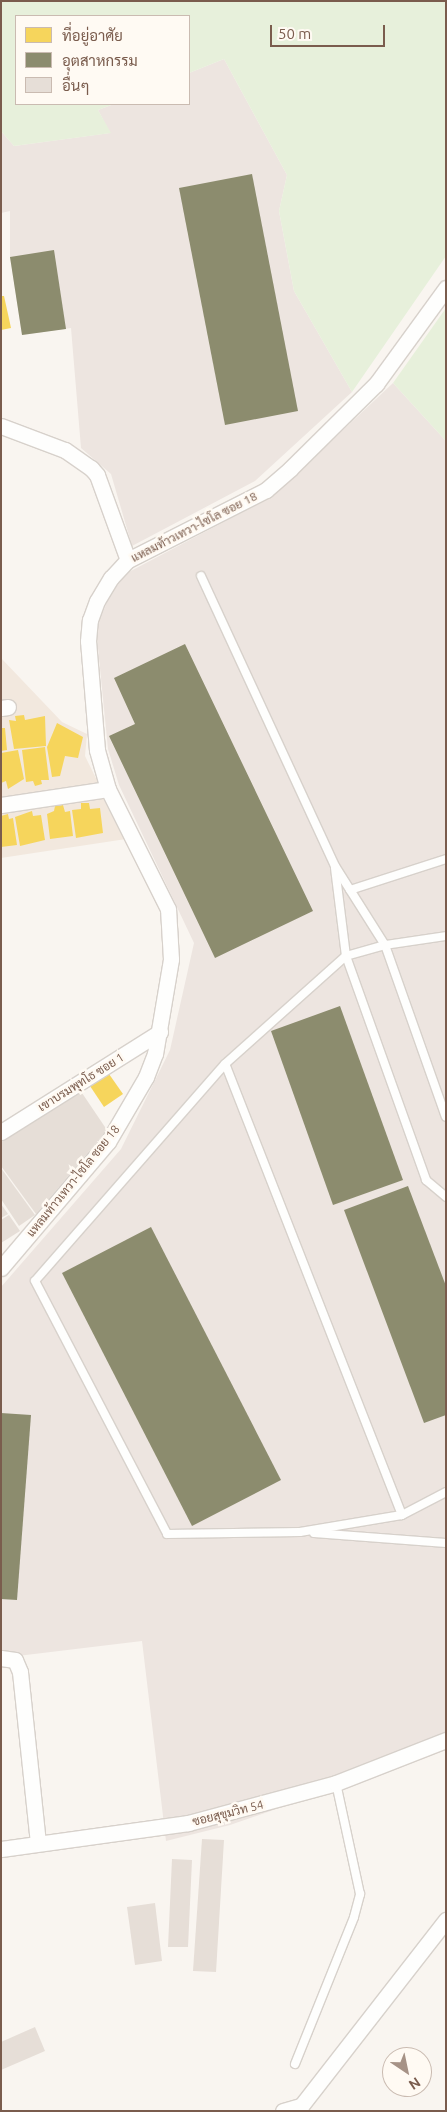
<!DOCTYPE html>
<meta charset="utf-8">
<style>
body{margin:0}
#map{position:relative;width:447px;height:2112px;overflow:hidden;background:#f9f5f0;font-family:Ubuntu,Sarabun,sans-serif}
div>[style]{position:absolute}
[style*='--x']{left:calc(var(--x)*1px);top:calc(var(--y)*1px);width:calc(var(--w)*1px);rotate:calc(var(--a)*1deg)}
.residential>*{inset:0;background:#f2e8de}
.industrial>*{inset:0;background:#ede5e0}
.green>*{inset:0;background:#e7f0db}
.homes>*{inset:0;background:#f6d55c}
.industry>*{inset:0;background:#8c8c6e}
.building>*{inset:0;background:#e6ded7}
.roads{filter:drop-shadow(1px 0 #d7d1cb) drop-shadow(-1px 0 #d7d1cb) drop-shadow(0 1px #d7d1cb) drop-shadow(0 -1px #d7d1cb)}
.lane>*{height:8px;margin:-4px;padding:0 4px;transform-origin:4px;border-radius:4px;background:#fefefd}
.street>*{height:15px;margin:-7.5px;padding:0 7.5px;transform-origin:7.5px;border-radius:7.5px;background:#fefefd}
span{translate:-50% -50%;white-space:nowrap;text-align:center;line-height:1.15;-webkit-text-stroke:5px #fffaf3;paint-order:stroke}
.street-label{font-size:12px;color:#7a5c4d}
.frame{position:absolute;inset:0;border:2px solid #7a5c4d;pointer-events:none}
.legend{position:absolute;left:15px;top:15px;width:175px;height:90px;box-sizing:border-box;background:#fffaf3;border:1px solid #cabbb1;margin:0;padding:6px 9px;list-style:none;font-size:15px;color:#7a5c4d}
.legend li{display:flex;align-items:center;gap:10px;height:25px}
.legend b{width:25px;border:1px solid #cabbb1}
.north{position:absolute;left:382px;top:2047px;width:50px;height:50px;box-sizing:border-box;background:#fffaf3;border:1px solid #cabbb1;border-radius:50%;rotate:146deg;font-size:14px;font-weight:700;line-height:20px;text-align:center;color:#7a5c4d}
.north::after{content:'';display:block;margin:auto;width:18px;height:22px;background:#a69286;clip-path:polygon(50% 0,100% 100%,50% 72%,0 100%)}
.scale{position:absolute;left:270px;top:25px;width:115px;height:22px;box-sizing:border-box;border:2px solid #7a5c4d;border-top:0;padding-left:6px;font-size:15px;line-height:18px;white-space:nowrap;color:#7a5c4d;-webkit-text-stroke:4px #fffaf3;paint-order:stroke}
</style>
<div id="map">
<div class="residential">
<i style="clip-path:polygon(1px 658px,62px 722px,87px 734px,85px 756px,126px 839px,1px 858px)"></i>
</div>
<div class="industrial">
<i style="clip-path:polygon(224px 59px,287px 175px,279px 211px,294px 291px,352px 392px,255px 481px,132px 546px,111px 474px,81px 448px,71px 328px,22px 335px,10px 257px,10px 211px,1px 213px,1px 131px,14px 146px,110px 133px,98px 110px,114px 104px,189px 104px,189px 73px)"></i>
<i style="clip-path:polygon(393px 383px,446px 441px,446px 1750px,230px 1825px,166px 1841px,142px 1641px,1px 1658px,1px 1287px,121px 1149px,170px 1050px,194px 943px,119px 785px,108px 749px,96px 628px,110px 595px,127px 573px,273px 496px)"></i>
</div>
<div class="green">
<i style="clip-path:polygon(1px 1px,446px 1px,446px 256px,352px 392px,294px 291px,279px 211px,287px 175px,224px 59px,189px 73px,189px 16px,16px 16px,16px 104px,114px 104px,98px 110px,111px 133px,14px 146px,1px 131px)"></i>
<i style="clip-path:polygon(446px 308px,446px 441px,393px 383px)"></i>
</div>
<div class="homes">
<i style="clip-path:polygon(1px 296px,4px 296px,11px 328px,1px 330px)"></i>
<i style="clip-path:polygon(24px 715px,25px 720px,45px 716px,46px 746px,14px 749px,9px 720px,16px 721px,15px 716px)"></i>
<i style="clip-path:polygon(57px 723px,83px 737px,78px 758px,65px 756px,60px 776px,52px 777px,47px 747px)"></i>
<i style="clip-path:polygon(1px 728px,5px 728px,7px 750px,1px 751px)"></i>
<i style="clip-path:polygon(45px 747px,49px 780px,41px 780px,42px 784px,35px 786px,33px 781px,26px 782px,22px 750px)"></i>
<i style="clip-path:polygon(18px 750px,24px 779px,8px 789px,6px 781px,1px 783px,1px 753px)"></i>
<i style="clip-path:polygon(81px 803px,89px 803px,90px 809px,100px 808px,103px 833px,76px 838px,72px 810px,81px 809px)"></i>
<i style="clip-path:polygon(63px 805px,65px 812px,70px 811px,73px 836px,50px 839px,47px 814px,54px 811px,55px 806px)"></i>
<i style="clip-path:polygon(32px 811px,33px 816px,41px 815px,45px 840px,20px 846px,15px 817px)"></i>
<i style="clip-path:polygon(8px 814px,9px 819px,13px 818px,17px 845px,1px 847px,1px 816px)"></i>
<i style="clip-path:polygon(109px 1074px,123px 1094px,104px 1107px,90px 1086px)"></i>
</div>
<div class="industry">
<i style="clip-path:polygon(252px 174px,298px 411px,225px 425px,179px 188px)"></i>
<i style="clip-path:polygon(54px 250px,66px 329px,22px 335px,10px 257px)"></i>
<i style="clip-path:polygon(185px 644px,313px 911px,215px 958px,109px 736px,135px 724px,114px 678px)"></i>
<i style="clip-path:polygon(340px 1006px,403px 1180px,333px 1205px,271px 1031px)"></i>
<i style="clip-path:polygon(408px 1186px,446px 1286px,446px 1415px,424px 1423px,344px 1210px)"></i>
<i style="clip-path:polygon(151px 1227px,281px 1480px,192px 1526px,62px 1273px)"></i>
<i style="clip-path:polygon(1px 1413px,31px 1415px,17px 1600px,1px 1599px)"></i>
</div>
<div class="building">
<i style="clip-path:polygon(80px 1090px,107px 1130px,36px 1214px,1px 1166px,1px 1142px)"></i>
<i style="clip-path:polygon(1px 1168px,35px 1215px,19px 1226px,1px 1199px)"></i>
<i style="clip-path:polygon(1px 1204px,8px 1214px,1px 1218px)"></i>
<i style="clip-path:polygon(9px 1215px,20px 1231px,1px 1243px,1px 1220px)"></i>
<i style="clip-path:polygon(202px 1839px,224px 1840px,216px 1972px,193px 1971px)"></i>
<i style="clip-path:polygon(172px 1859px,192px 1860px,188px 1947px,168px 1947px)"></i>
<i style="clip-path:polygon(155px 1903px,162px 1961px,135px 1965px,127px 1907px)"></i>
<i style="clip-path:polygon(35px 2027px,45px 2051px,1px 2070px,1px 2042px)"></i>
</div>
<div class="roads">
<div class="lane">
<i style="--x:201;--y:576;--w:319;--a:65.2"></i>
<i style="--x:335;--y:866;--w:93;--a:57.7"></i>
<i style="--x:385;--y:945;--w:182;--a:70.5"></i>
<i style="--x:335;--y:868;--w:89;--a:82.9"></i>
<i style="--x:346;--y:956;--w:238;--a:70.3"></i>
<i style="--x:426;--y:1180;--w:26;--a:40"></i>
<i style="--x:350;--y:890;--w:101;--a:-17.9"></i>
<i style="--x:225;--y:1064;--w:288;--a:131.2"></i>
<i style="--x:35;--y:1281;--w:285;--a:62.4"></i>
<i style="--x:167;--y:1534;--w:133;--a:-0.9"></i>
<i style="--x:300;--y:1532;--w:103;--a:-9.5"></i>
<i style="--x:402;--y:1515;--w:50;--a:-27.6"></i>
<i style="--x:402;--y:1515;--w:484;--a:-111.4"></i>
<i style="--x:225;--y:1064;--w:162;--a:-41.8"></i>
<i style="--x:346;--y:956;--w:41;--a:-15.8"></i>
<i style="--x:385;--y:945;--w:62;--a:-8.4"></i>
<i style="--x:314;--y:1533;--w:132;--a:4.3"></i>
<i style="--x:295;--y:2064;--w:158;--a:-68.1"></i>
<i style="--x:354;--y:1917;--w:24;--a:-75"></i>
<i style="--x:360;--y:1894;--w:114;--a:-102.2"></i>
</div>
<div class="street">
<i style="--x:1;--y:426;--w:68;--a:20.6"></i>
<i style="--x:65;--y:450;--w:32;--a:35"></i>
<i style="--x:91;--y:468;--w:9;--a:49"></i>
<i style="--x:97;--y:475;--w:90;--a:70"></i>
<i style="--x:1;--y:708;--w:7;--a:-8"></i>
<i style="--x:1;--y:805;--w:108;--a:-8.5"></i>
<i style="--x:1;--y:1132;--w:188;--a:-32.2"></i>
<i style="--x:1;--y:1268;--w:165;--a:-49.7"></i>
<i style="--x:108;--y:1142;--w:75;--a:-59.7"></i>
<i style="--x:146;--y:1077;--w:25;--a:-69"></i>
<i style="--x:155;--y:1054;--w:96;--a:-80.4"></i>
<i style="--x:171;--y:959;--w:50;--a:-93.4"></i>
<i style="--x:168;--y:909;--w:134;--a:-116.6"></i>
<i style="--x:108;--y:789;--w:41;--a:-105.8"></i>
<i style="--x:97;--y:750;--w:109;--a:-94.7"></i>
<i style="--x:88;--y:641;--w:21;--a:-85"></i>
<i style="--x:90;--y:620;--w:20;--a:-70"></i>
<i style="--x:97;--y:601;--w:27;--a:-59"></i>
<i style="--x:111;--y:578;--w:25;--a:-47"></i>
<i style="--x:128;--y:560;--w:155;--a:-26.9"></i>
<i style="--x:266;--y:490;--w:33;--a:-41"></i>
<i style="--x:291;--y:468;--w:120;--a:-44.7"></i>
<i style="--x:376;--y:384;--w:119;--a:-53.9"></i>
<i style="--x:1;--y:1658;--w:14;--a:8"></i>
<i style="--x:15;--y:1660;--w:13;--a:67"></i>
<i style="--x:20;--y:1672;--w:171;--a:84"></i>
<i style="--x:1;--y:1849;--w:189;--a:-7.9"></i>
<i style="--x:188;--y:1823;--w:153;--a:-15.1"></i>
<i style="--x:336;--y:1783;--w:118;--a:-21.4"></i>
<i style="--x:283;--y:2111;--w:19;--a:-16"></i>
<i style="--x:301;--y:2106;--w:236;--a:-52.1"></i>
</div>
</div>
<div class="street-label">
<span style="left:194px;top:527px;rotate:-27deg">แหลมท้าวเทวา-ไซโล ซอย 18</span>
<span style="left:81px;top:1082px;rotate:-32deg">เขาบรมพุทโธ ซอย 1</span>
<span style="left:73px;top:1181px;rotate:-51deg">แหลมท้าวเทวา-ไซโล ซอย 18</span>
<span style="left:228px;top:1813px;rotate:-14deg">ซอยสุขุมวิท 54</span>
</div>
<div class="frame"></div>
<ul class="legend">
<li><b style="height:14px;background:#f6d55c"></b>ที่อยู่อาศัย</li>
<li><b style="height:14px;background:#8c8c6e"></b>อุตสาหกรรม</li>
<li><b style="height:14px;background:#e6ded7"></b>อื่นๆ</li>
</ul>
<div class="north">N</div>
<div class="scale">50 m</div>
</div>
